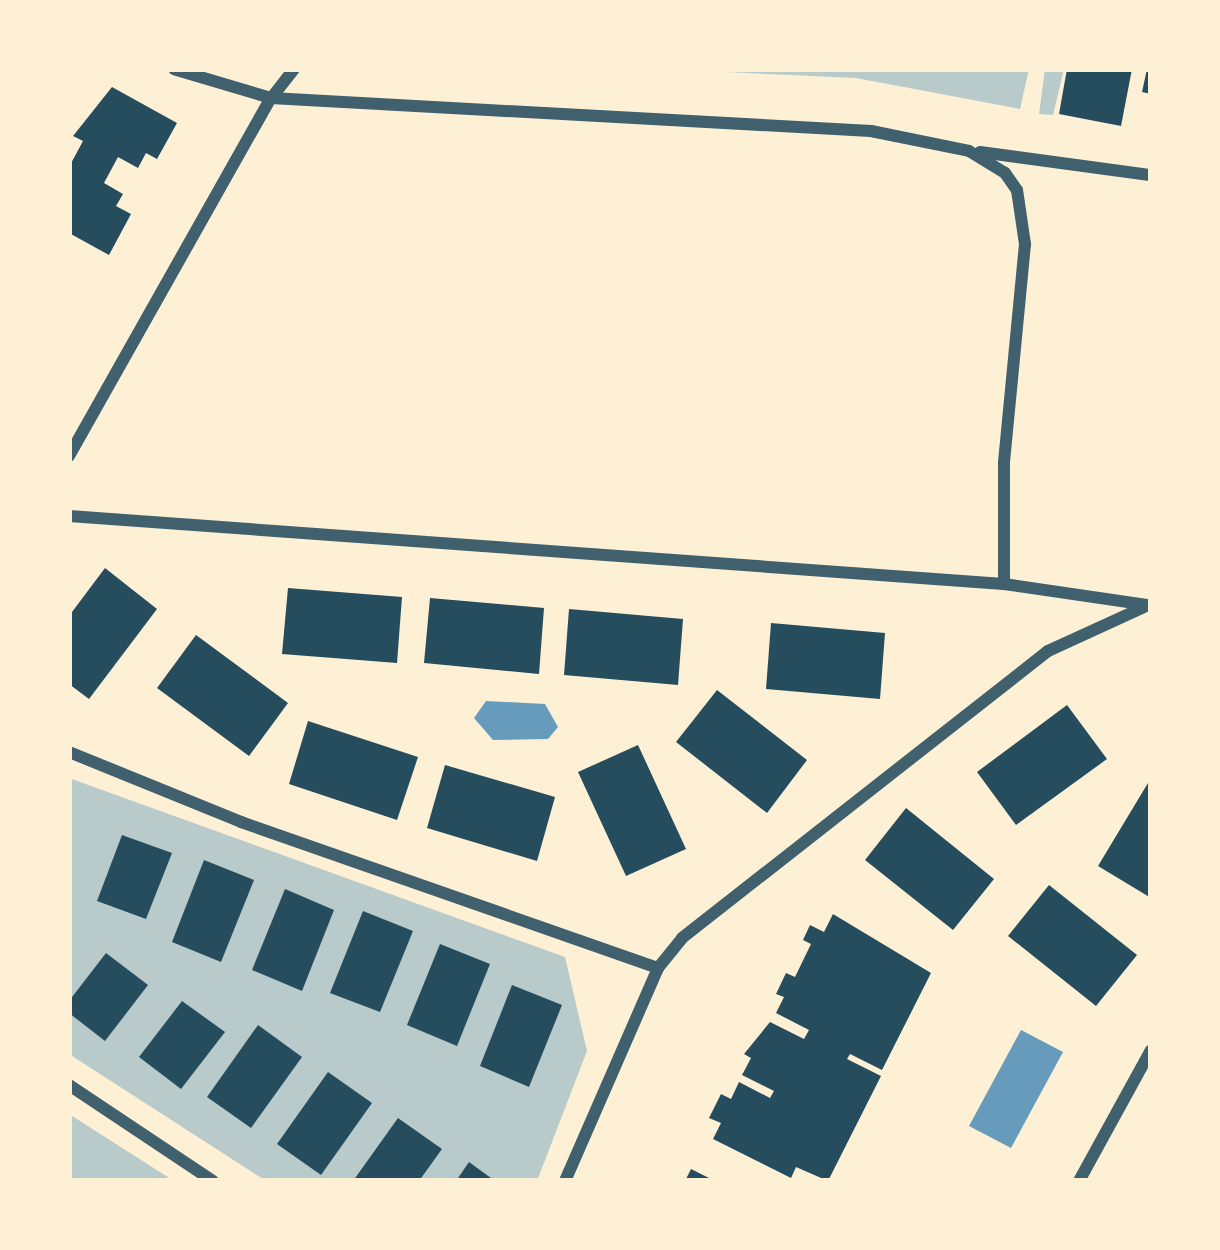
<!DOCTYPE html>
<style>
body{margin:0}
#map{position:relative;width:1220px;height:1250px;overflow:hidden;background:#fdf0d5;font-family:"Playfair Display",serif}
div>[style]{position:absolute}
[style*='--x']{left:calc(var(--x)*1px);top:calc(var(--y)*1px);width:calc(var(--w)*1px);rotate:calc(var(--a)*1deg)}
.green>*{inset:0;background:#b9caca}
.water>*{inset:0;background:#669bbc}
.building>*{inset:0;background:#264d5e}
.minor>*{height:12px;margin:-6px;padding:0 6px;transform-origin:6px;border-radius:6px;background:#3f606c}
span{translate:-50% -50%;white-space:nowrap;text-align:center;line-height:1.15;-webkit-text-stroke:12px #fdf0d5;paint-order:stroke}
.frame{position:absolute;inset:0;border:72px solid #fdf0d5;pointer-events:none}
</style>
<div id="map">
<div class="green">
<i style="clip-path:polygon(661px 69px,1029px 69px,1020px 109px,856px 78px)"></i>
<i style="clip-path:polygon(1045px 69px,1064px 69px,1053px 115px,1039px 114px)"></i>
<i style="clip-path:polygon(69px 778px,565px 957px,587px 1051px,537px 1181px,266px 1181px,69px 1054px)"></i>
<i style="clip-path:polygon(69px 1114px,174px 1181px,69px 1181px)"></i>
</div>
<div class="water">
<i style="clip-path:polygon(486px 701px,545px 704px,558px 727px,548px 739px,493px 740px,474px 718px)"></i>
<i style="clip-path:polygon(1021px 1030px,1063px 1052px,1011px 1148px,969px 1126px)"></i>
</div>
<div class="building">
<i style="clip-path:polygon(1067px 69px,1132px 69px,1121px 126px,1059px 114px)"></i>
<i style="clip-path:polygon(1147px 69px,1151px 70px,1151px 94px,1142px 92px)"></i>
<i style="clip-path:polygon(112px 87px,177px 123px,157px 159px,146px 153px,138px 168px,118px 157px,104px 183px,123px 194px,116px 206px,131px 214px,109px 255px,69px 233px,69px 167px,83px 141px,73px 136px)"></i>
<i style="clip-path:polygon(105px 568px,157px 609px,89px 699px,69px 684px,69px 616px)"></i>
<i style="clip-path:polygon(288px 588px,402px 597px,397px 663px,282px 654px)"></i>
<i style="clip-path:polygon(430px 598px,544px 608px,539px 674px,424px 663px)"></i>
<i style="clip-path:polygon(569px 609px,683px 619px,678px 685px,564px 675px)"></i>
<i style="clip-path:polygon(771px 623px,885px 633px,880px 699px,766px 689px)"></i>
<i style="clip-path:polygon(196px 635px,288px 703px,249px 756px,157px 688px)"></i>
<i style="clip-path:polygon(717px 690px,807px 760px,767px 813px,676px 742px)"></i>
<i style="clip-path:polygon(1067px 705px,1107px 759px,1016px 825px,977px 772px)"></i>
<i style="clip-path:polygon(308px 721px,418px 757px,397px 820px,289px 784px)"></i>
<i style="clip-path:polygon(638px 745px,686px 849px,626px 876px,578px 772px)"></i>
<i style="clip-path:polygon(445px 765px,555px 797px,537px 861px,427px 828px)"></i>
<i style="clip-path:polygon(1151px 778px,1151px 898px,1098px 866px)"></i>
<i style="clip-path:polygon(906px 808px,994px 879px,953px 930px,865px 860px)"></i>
<i style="clip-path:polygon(122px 835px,172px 853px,146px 919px,97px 901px)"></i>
<i style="clip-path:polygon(204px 860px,254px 880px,221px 962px,172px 942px)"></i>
<i style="clip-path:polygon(1049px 885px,1137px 955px,1096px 1006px,1008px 936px)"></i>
<i style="clip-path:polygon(285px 889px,334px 910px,302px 991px,252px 970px)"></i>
<i style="clip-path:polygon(363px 911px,413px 931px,380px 1012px,330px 993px)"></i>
<i style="clip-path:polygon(833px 914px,931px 973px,882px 1070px,850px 1054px,847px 1059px,881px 1076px,828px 1181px,796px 1167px,791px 1178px,713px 1139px,721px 1123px,709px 1118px,721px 1094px,731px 1099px,739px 1082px,770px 1098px,774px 1091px,742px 1075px,751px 1058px,744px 1054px,770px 1022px,804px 1039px,809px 1030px,776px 1013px,784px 997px,776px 994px,786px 973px,795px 977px,811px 944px,803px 940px,810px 925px,824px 932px)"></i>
<i style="clip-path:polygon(440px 944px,490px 964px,457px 1046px,407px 1025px)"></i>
<i style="clip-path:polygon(106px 953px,148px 985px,105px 1041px,69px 1013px,69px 1001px)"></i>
<i style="clip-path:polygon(512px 985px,562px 1005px,529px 1087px,480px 1066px)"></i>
<i style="clip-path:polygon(182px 1001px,225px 1032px,181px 1089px,139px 1057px)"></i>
<i style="clip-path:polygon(258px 1025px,302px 1057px,251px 1128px,207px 1097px)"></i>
<i style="clip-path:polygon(328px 1072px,372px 1103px,321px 1175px,277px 1144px)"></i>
<i style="clip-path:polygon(398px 1118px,442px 1149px,419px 1181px,353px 1181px)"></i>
<i style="clip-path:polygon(469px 1162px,495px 1181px,456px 1181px)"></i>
<i style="clip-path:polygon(691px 1169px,715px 1181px,685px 1181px)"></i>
</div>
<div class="minor">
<i style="--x:294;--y:69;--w:37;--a:128"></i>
<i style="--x:271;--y:98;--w:601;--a:3.15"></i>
<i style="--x:871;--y:131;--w:100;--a:11.5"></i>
<i style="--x:969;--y:151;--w:42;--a:31.4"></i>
<i style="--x:1005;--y:173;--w:21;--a:55"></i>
<i style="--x:1017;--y:190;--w:55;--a:81.6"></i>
<i style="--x:1025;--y:244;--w:220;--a:95.5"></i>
<i style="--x:1004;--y:463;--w:121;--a:90"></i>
<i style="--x:980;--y:152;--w:173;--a:7.7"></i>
<i style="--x:69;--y:456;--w:411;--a:-60.6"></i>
<i style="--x:271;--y:98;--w:101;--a:-163.4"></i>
<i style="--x:69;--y:516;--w:937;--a:4.16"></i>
<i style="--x:1004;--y:584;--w:146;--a:8.3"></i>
<i style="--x:69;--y:752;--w:186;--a:22.1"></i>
<i style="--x:241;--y:822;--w:442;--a:19.3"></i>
<i style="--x:69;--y:1085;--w:173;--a:33.7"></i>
<i style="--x:565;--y:1181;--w:232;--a:-66.4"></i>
<i style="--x:658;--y:968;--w:38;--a:-51"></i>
<i style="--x:682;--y:938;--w:465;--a:-38.1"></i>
<i style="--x:1048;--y:651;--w:106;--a:-24.6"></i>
<i style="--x:1079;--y:1181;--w:149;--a:-61.2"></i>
</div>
<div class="frame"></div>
</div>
